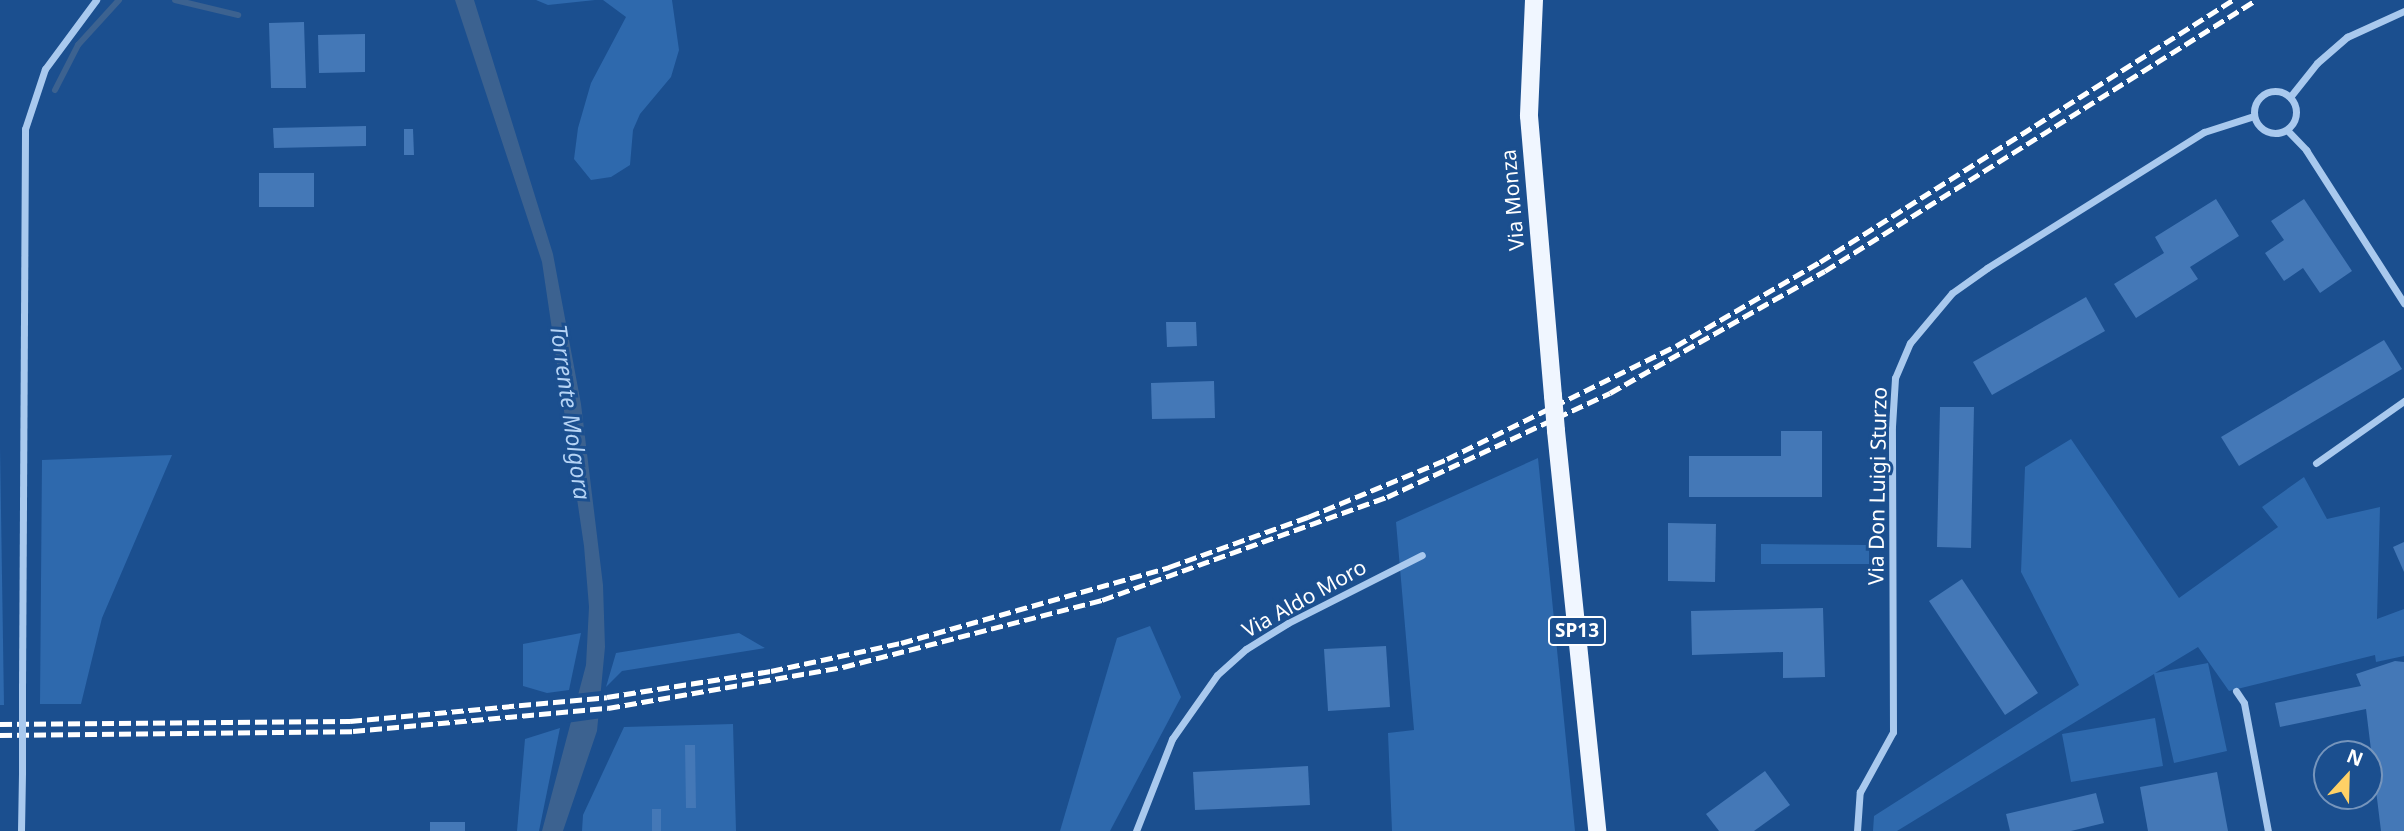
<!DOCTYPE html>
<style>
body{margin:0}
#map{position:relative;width:2404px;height:831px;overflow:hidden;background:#1b4f8f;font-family:"Noto Sans",sans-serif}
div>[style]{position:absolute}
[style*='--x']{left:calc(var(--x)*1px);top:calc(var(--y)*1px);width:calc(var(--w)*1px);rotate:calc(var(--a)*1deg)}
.green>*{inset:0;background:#2e69ad}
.water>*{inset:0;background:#3c6290}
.pier>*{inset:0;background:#1b4f8f}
.stream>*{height:6px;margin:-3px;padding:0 3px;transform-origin:3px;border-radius:3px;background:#3c6290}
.building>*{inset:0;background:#4478b7}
.street>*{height:7px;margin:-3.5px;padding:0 3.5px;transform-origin:3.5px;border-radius:3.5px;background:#a9c9ee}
.street>.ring{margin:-3.5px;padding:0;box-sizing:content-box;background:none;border:7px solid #a9c9ee;border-radius:50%}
.primary>*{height:18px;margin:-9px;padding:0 9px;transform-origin:9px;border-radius:9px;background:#f0f6ff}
.rail>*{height:5px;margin-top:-2.5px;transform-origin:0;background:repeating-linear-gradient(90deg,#fff 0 12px,transparent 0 17px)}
.street-bridge>*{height:7px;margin:-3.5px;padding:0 3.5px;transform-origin:3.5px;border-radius:3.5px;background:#a9c9ee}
.primary-bridge>*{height:18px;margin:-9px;padding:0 9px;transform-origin:9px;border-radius:9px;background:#f0f6ff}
span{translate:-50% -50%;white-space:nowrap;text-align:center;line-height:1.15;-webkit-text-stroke:6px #1b4f8f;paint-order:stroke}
.shield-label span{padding:2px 5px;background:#1b4f8f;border:2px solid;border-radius:5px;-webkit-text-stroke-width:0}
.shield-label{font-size:19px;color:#fff;font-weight:700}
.street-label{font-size:21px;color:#fff}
.water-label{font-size:23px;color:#b5d3f5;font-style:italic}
.north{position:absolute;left:2313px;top:740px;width:70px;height:70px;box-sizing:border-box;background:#1b4f8f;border:2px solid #7695bc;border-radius:50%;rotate:22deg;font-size:19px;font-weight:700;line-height:28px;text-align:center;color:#fff}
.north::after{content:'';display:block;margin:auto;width:24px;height:32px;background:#ffd166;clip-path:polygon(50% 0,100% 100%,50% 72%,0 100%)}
</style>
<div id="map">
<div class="green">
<i style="clip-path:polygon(536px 0,595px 0,548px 5px)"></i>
<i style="clip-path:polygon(603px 0,672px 0,679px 50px,671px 77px,640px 114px,633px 130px,630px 165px,611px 177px,591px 180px,574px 159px,578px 128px,591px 83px,626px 17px)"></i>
<i style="clip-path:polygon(2071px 439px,2179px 598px,2278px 527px,2262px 507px,2304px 477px,2327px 519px,2380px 507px,2377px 619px,2404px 609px,2404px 656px,2376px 662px,2375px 655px,2229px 691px,2198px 647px,2155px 673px,2208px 663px,2227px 751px,2174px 763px,2154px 674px,1897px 831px,1873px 831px,1874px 816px,2079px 685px,2021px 572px,2025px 467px)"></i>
<i style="clip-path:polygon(0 447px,4px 705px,0 705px)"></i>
<i style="clip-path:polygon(172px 455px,102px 618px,81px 704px,40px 704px,42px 460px)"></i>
<i style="clip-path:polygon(1538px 458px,1575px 831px,1392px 831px,1388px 733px,1414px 730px,1396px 522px)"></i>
<i style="clip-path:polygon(1761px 544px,1869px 545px,1869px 564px,1761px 564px)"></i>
<i style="clip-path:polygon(1150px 626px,1181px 697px,1110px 831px,1060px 831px,1117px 638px)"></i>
<i style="clip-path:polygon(581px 633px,569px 690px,547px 693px,523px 686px,523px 644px)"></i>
<i style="clip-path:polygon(739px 633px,765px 648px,622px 671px,606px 687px,616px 653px)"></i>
<i style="clip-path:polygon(2155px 718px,2163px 766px,2071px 782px,2062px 734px)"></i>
<i style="clip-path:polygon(733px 724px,736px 831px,582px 831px,583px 815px,624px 727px)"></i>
<i style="clip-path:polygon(560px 728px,539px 831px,517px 831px,525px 739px)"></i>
</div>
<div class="water">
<i style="clip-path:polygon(455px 0,474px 0,553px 254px,581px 404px,603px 585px,605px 647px,597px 731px,563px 831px,542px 831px,586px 665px,589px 607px,584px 546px,542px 262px)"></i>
</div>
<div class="pier">
<i style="clip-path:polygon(601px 691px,602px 718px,566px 723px,574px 694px)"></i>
</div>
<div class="stream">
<i style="--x:175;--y:0;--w:65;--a:13.4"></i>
<i style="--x:55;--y:90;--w:51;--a:-62.9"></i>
<i style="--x:78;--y:45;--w:61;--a:-47.7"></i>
</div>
<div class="building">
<i style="clip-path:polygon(304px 22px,306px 88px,271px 88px,269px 23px)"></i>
<i style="clip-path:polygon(365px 34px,365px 72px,319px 73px,318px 35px)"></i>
<i style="clip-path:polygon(366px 126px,366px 146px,274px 148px,273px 128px)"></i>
<i style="clip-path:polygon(404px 129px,413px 129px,414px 155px,404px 155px)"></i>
<i style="clip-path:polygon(259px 173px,314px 173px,314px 207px,259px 207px)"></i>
<i style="clip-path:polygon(2216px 199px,2239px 236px,2190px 267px,2198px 279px,2136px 318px,2114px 284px,2164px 253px,2155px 237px)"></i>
<i style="clip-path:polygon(2304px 199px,2352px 271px,2320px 293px,2303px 268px,2284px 281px,2265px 253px,2284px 240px,2271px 221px)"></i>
<i style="clip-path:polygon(2086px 297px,2105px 331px,1992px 395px,1973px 362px)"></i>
<i style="clip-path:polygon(1166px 322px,1196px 322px,1197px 346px,1167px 347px)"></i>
<i style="clip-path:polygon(2384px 340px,2402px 369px,2239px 466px,2221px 437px)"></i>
<i style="clip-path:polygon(1214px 381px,1215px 418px,1152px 419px,1151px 383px)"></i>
<i style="clip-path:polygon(1940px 407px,1974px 407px,1971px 548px,1937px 547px)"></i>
<i style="clip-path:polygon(1781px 431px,1822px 431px,1822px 497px,1689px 497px,1689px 456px,1781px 456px)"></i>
<i style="clip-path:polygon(1668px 523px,1716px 524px,1715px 582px,1668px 581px)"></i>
<i style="clip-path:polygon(2404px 542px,2404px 572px,2393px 547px)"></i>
<i style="clip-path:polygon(1962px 579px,2038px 693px,2005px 715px,1929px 601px)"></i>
<i style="clip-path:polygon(1823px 608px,1825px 677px,1783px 678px,1783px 652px,1692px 655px,1691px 611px)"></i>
<i style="clip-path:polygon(1386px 646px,1390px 707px,1328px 711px,1324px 649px)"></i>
<i style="clip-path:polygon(2395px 661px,2404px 662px,2404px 831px,2381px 831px,2366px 709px,2280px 727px,2275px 703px,2361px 686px,2356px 674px)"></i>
<i style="clip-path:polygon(685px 745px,695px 745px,696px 808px,686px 808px)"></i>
<i style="clip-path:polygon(1308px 766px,1310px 805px,1195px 810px,1193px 772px)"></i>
<i style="clip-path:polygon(1765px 771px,1790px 805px,1754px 831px,1719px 831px,1706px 814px)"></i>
<i style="clip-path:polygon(2217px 772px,2228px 831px,2148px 831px,2140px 787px)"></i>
<i style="clip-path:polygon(2096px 793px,2104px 823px,2071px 831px,2010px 831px,2006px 814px)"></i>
<i style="clip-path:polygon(652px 809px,661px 809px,661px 831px,652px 831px)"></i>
<i style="clip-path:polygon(430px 822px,465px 822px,465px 831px,430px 831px)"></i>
</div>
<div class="street">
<i class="ring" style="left:2254px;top:91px;width:35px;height:35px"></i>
<i style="--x:2290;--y:97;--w:43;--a:-51.5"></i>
<i style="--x:2317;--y:63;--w:40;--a:-41"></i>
<i style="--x:2347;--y:37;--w:63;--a:-24.5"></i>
<i style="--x:2287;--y:130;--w:28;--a:46"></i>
<i style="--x:2306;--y:150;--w:182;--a:57.4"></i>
<i style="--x:2316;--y:463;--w:108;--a:-35.2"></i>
<i style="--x:22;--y:689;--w:560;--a:-89.69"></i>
<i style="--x:25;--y:129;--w:63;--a:-71.6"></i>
<i style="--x:45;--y:69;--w:86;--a:-53.5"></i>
<i style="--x:2236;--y:691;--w:14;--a:56"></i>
<i style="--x:2244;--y:703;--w:130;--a:79.4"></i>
<i style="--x:21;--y:831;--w:59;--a:-89"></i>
<i style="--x:1136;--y:831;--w:99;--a:-68.6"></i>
<i style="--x:1172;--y:739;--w:78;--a:-54.9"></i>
<i style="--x:1217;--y:675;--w:39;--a:-42"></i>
<i style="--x:1246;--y:649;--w:49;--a:-31.8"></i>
<i style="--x:1288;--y:623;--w:150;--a:-26.9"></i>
<i style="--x:1857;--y:831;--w:39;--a:-86"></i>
<i style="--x:1860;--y:792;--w:68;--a:-61.2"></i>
<i style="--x:1893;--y:732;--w:306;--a:-90.2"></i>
<i style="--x:1892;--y:426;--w:48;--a:-86.4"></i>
<i style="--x:1895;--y:378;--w:38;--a:-67"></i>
<i style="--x:1910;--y:343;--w:65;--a:-50"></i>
<i style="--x:1952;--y:293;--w:43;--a:-35.5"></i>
<i style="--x:1987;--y:268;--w:256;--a:-32.1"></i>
<i style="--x:2204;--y:132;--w:52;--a:-17.7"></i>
</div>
<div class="primary">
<i style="--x:1534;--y:0;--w:116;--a:92.5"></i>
<i style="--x:1529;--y:116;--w:281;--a:85.1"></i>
<i style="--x:1556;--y:431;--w:402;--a:84.1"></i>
</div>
<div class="rail">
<i style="--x:0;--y:724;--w:350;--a:-0.5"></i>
<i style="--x:350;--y:721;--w:258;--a:-5.3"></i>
<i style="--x:607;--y:697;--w:166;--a:-9"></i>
<i style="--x:771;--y:671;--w:133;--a:-12.2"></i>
<i style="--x:901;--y:643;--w:279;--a:-15.8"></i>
<i style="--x:1169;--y:567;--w:148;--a:-19.8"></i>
<i style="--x:1308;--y:517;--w:151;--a:-22.6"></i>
<i style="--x:1447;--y:459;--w:255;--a:-26.3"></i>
<i style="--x:1676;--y:346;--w:167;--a:-30.3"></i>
<i style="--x:1820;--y:262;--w:489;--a:-32.4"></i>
<i style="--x:0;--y:735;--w:353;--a:-0.6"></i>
<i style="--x:353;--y:731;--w:256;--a:-5.2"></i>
<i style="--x:608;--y:708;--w:239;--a:-9.9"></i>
<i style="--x:843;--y:667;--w:268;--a:-14.5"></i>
<i style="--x:1102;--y:600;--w:303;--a:-19.9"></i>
<i style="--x:1387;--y:497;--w:246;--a:-25"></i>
<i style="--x:1610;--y:393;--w:247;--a:-29.6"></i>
<i style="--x:1825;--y:271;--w:509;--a:-32.16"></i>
</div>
<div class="street-bridge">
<i style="--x:22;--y:689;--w:83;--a:90"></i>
</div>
<div class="primary-bridge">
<i style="--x:1553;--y:396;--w:35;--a:85"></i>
</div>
<div class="shield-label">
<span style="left:1577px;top:631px">SP13</span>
</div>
<div class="street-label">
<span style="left:1512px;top:200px;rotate:-95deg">Via Monza</span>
<span style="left:1877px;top:486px;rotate:-89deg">Via Don Luigi Sturzo</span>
<span style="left:1304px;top:598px;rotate:-29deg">Via Aldo Moro</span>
</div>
<div class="water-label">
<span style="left:571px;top:412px;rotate:82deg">Torrente Molgora</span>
</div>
<div class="north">N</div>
</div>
